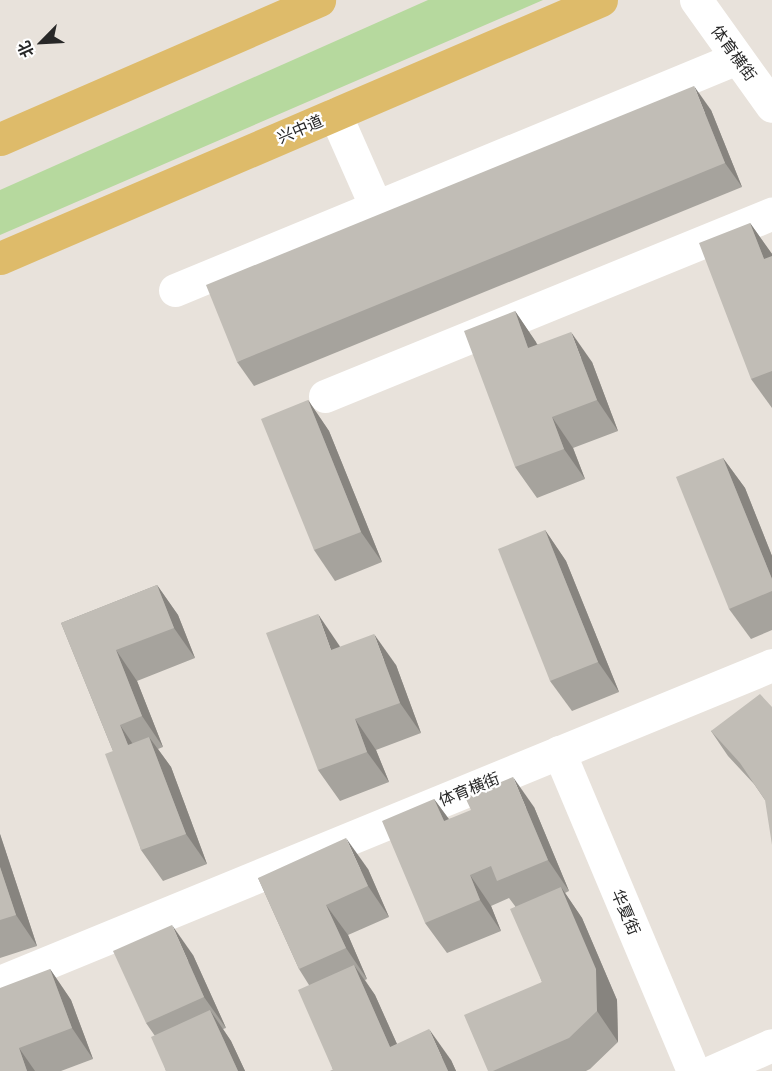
<!DOCTYPE html>
<meta charset="utf-8">
<style>
body{margin:0}
#map{position:relative;width:772px;height:1071px;overflow:hidden;background:#e8e2db;font-family:Quicksand,"Noto Sans SC",sans-serif}
div>[style]{position:absolute}
[style*='--x']{left:calc(var(--x)*1px);top:calc(var(--y)*1px);width:calc(var(--w)*1px);rotate:calc(var(--a)*1deg)}
.green>*{inset:0;background:#b6d99e}
.minor>*{height:33px;margin:-16.5px;padding:0 16.5px;transform-origin:16.5px;border-radius:16.5px;background:#fff}
.major>*{height:33px;margin:-16.5px;padding:0 16.5px;transform-origin:16.5px;border-radius:16.5px;background:#debb6a}
.wall>*{inset:0;background:#a6a39d}
.shaded-wall>*{inset:0;background:#87847f}
.building>*{inset:0;background:#c1bdb6}
span{translate:-50% -50%;white-space:nowrap;text-align:center;line-height:1.15;-webkit-text-stroke:4.5px #fff;paint-order:stroke}
.street-label{font-size:16px;color:#282828}
.north{position:absolute;left:12px;top:12px;width:60px;height:60px;-webkit-text-stroke:4px #fff;paint-order:stroke;rotate:246deg;font-size:16px;font-weight:700;line-height:24px;text-align:center;color:#282828}
.north::after{content:'';display:block;margin:auto;width:21px;height:27px;background:#282828;clip-path:polygon(50% 0,100% 100%,50% 72%,0 100%)}
</style>
<div id="map">
<div class="green">
<i style="clip-path:polygon(428px 0,543px 0,0 235px,0 190px)"></i>
</div>
<div class="minor">
<i style="--x:696;--y:0;--w:130;--a:54.4"></i>
<i style="--x:335;--y:114;--w:102;--a:66.2"></i>
<i style="--x:175;--y:290;--w:608;--a:-22.43"></i>
<i style="--x:325;--y:396;--w:483;--a:-22.2"></i>
<i style="--x:559;--y:752;--w:346;--a:67.2"></i>
<i style="--x:0;--y:982;--w:835;--a:-22.32"></i>
<i style="--x:713;--y:1071;--w:64;--a:-23.8"></i>
</div>
<div class="major">
<i style="--x:0;--y:139;--w:348;--a:-23.5"></i>
<i style="--x:0;--y:258;--w:654;--a:-23.23"></i>
</div>
<div class="wall">
<i style="clip-path:polygon(711px 110px,742px 187px,254px 386px,237px 362px)"></i>
<i style="clip-path:polygon(750px 223px,772px 254px,772px 408px,751px 379px)"></i>
<i style="clip-path:polygon(515px 311px,537px 344px,592px 362px,618px 431px,573px 448px,585px 479px,537px 498px,515px 467px)"></i>
<i style="clip-path:polygon(308px 400px,329px 431px,382px 562px,335px 581px,314px 550px)"></i>
<i style="clip-path:polygon(723px 458px,745px 488px,772px 556px,772px 630px,751px 639px,729px 609px)"></i>
<i style="clip-path:polygon(545px 530px,566px 561px,619px 692px,572px 711px,550px 681px)"></i>
<i style="clip-path:polygon(157px 585px,178px 615px,195px 658px,137px 681px,163px 747px,158px 749px,171px 767px,207px 864px,163px 881px,141px 850px,113px 751px,61px 623px)"></i>
<i style="clip-path:polygon(339px 645px,340px 647px,396px 665px,421px 733px,376px 750px,389px 782px,340px 801px,318px 770px)"></i>
<i style="clip-path:polygon(772px 707px,765px 800px,754px 784px,728px 756px,711px 731px)"></i>
<i style="clip-path:polygon(434px 799px,449px 819px,534px 807px,569px 891px,565px 893px,582px 918px,617px 1000px,618px 1042px,590px 1069px,586px 1071px,488px 1071px,542px 982px,515px 906px,509px 898px,491px 906px,501px 931px,447px 953px,425px 923px)"></i>
<i style="clip-path:polygon(0 834px,37px 946px,0 958px)"></i>
<i style="clip-path:polygon(368px 869px,389px 917px,348px 935px,367px 979px,365px 980px,375px 995px,397px 1044px,451px 1060px,456px 1071px,330px 1071px,333px 1070px,309px 985px,299px 969px,258px 878px)"></i>
<i style="clip-path:polygon(193px 955px,226px 1028px,223px 1029px,231px 1041px,245px 1071px,166px 1071px,155px 1036px,146px 1023px)"></i>
<i style="clip-path:polygon(50px 969px,71px 1000px,93px 1059px,61px 1071px,0 1071px)"></i>
</div>
<div class="shaded-wall">
<i style="clip-path:polygon(694px 86px,711px 110px,742px 187px,725px 163px)"></i>
<i style="clip-path:polygon(750px 223px,772px 254px,772px 271px,764px 259px)"></i>
<i style="clip-path:polygon(515px 311px,536px 342px,550px 378px,528px 348px)"></i>
<i style="clip-path:polygon(571px 332px,592px 362px,618px 431px,597px 400px)"></i>
<i style="clip-path:polygon(308px 400px,329px 431px,382px 562px,361px 532px)"></i>
<i style="clip-path:polygon(552px 417px,573px 448px,585px 479px,564px 449px)"></i>
<i style="clip-path:polygon(723px 458px,745px 488px,772px 556px,772px 579px)"></i>
<i style="clip-path:polygon(545px 530px,566px 561px,619px 692px,598px 662px)"></i>
<i style="clip-path:polygon(157px 585px,178px 615px,195px 658px,174px 628px)"></i>
<i style="clip-path:polygon(318px 614px,339px 645px,353px 681px,331px 650px)"></i>
<i style="clip-path:polygon(374px 634px,396px 665px,421px 733px,400px 703px)"></i>
<i style="clip-path:polygon(116px 650px,137px 681px,163px 747px,142px 716px)"></i>
<i style="clip-path:polygon(355px 719px,376px 750px,389px 782px,367px 752px)"></i>
<i style="clip-path:polygon(120px 725px,141px 756px,128px 745px)"></i>
<i style="clip-path:polygon(149px 737px,171px 767px,207px 864px,186px 834px)"></i>
<i style="clip-path:polygon(513px 777px,534px 807px,569px 891px,548px 860px)"></i>
<i style="clip-path:polygon(434px 799px,456px 829px,444px 821px)"></i>
<i style="clip-path:polygon(0 834px,37px 946px,16px 915px,0 867px)"></i>
<i style="clip-path:polygon(346px 838px,368px 869px,389px 917px,368px 886px)"></i>
<i style="clip-path:polygon(470px 875px,491px 906px,501px 931px,480px 900px)"></i>
<i style="clip-path:polygon(561px 887px,582px 918px,617px 1000px,618px 1042px,597px 1011px)"></i>
<i style="clip-path:polygon(326px 905px,348px 935px,367px 979px,346px 948px)"></i>
<i style="clip-path:polygon(172px 925px,193px 955px,226px 1028px,204px 997px)"></i>
<i style="clip-path:polygon(354px 965px,375px 995px,409px 1071px,390px 1047px)"></i>
<i style="clip-path:polygon(50px 969px,71px 1000px,93px 1059px,72px 1028px)"></i>
<i style="clip-path:polygon(210px 1010px,231px 1041px,245px 1071px,238px 1071px)"></i>
<i style="clip-path:polygon(429px 1029px,451px 1060px,456px 1071px,448px 1071px)"></i>
<i style="clip-path:polygon(19px 1048px,35px 1071px,27px 1071px)"></i>
</div>
<div class="building">
<i style="clip-path:polygon(694px 86px,725px 163px,237px 362px,206px 285px)"></i>
<i style="clip-path:polygon(750px 223px,764px 259px,772px 256px,772px 371px,751px 379px,699px 243px)"></i>
<i style="clip-path:polygon(515px 311px,528px 348px,571px 332px,597px 400px,552px 417px,564px 449px,515px 467px,464px 331px)"></i>
<i style="clip-path:polygon(308px 400px,361px 532px,314px 550px,261px 419px)"></i>
<i style="clip-path:polygon(723px 458px,772px 579px,772px 591px,729px 609px,676px 477px)"></i>
<i style="clip-path:polygon(545px 530px,598px 662px,550px 681px,498px 549px)"></i>
<i style="clip-path:polygon(157px 585px,174px 628px,116px 650px,142px 716px,120px 725px,128px 745px,149px 737px,186px 834px,141px 850px,105px 754px,113px 751px,61px 623px)"></i>
<i style="clip-path:polygon(318px 614px,331px 650px,374px 634px,400px 703px,355px 719px,367px 752px,318px 770px,266px 633px)"></i>
<i style="clip-path:polygon(760px 694px,772px 707px,772px 845px,765px 800px,740px 763px,711px 731px)"></i>
<i style="clip-path:polygon(513px 777px,548px 860px,497px 881px,491px 866px,470px 875px,480px 900px,425px 923px,382px 821px,434px 799px,444px 821px,471px 810px,465px 797px)"></i>
<i style="clip-path:polygon(346px 838px,368px 886px,326px 905px,346px 948px,299px 969px,258px 878px)"></i>
<i style="clip-path:polygon(0 867px,16px 915px,0 920px)"></i>
<i style="clip-path:polygon(561px 887px,596px 969px,597px 1011px,569px 1038px,493px 1071px,488px 1071px,464px 1015px,542px 982px,510px 909px)"></i>
<i style="clip-path:polygon(172px 925px,204px 997px,146px 1023px,113px 951px)"></i>
<i style="clip-path:polygon(354px 965px,390px 1047px,429px 1029px,448px 1071px,330px 1071px,333px 1070px,298px 990px)"></i>
<i style="clip-path:polygon(50px 969px,72px 1028px,19px 1048px,27px 1071px,0 1071px,0 988px)"></i>
<i style="clip-path:polygon(210px 1010px,238px 1071px,166px 1071px,151px 1037px)"></i>
</div>
<div class="street-label">
<span style="left:734px;top:53px;rotate:54deg">体育横街</span>
<span style="left:300px;top:129px;rotate:-23deg">兴中道</span>
<span style="left:469px;top:789px;rotate:-22deg">体育横街</span>
<span style="left:626px;top:912px;rotate:67deg">华夏街</span>
</div>
<div class="north">北</div>
</div>
